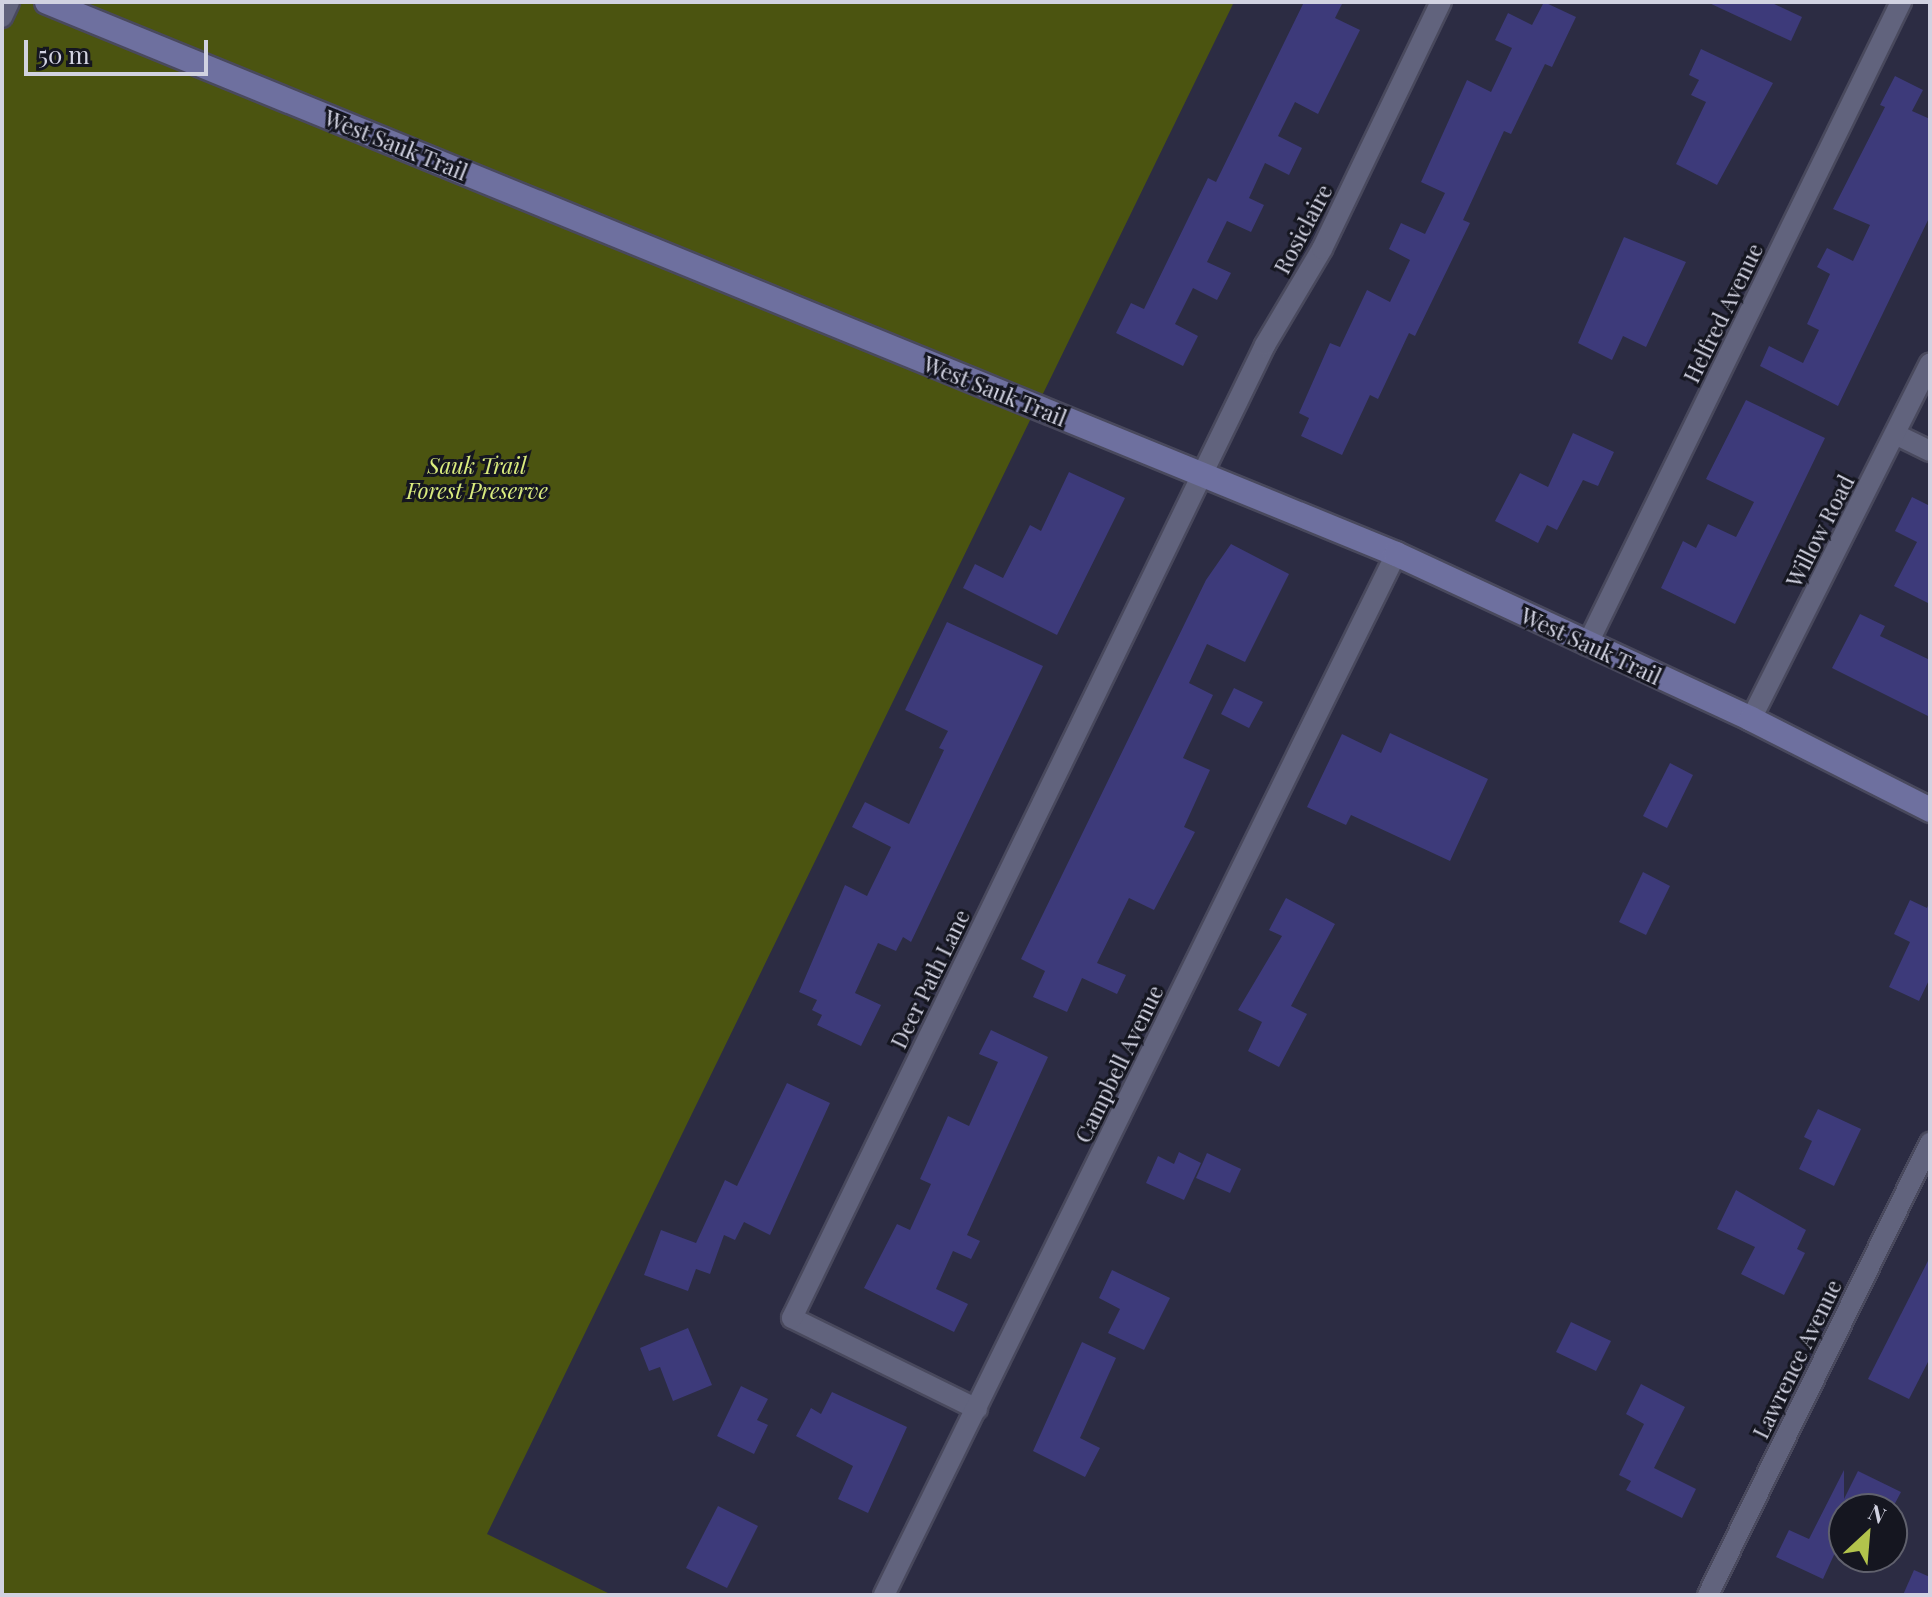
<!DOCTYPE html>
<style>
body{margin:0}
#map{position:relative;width:1932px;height:1597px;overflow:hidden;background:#2c2c43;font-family:"Playfair Display",serif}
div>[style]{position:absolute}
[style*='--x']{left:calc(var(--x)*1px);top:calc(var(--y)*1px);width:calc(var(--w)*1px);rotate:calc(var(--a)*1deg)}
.green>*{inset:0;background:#4b5410}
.building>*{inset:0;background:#3d3a7a}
.roads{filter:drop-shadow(2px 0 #49495d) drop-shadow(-2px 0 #49495d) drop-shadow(0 2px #49495d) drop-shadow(0 -2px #49495d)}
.street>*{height:20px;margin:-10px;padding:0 10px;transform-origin:10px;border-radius:10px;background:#61637d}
.secondary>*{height:24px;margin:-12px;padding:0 12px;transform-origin:12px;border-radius:12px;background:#6e709f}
span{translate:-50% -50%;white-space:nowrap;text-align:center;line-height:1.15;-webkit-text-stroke:6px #151620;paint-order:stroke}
.street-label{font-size:22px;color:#d1d2e1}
.park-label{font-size:22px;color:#daec7e;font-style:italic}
.frame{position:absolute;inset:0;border:4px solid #d1d2e1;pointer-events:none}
.north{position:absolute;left:1828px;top:1493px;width:80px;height:80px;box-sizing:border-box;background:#151620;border:2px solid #60616d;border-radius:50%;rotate:26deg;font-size:22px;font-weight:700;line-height:32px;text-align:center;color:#d1d2e1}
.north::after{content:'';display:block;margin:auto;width:28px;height:36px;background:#b2c34c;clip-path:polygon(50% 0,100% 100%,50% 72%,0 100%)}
.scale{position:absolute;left:24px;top:40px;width:184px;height:36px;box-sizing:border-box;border:4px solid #d1d2e1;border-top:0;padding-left:10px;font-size:24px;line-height:28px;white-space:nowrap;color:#d1d2e1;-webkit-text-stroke:6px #151620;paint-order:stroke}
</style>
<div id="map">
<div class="green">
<i style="clip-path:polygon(2px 2px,1234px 2px,487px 1534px,612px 1595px,2px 1595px)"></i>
</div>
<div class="building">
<i style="clip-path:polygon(1304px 2px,1343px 2px,1335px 18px,1360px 30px,1318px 114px,1295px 102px,1278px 136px,1302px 148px,1289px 175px,1265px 163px,1249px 198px,1264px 205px,1251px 232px,1227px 221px,1207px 262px,1231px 273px,1217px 300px,1193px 288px,1175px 324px,1198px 336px,1183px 366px,1116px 333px,1131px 303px,1144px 309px,1208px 178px,1216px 182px)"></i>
<i style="clip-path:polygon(1544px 2px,1576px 17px,1552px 67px,1545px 64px,1511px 134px,1504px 131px,1463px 220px,1470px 223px,1415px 336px,1409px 333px,1378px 399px,1370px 395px,1342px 455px,1301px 436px,1309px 418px,1299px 413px,1330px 343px,1340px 347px,1367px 290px,1390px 302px,1410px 260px,1389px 249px,1401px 223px,1425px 234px,1445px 193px,1421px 182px,1467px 80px,1491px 92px,1512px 48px,1495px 40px,1508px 13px,1532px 25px)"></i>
<i style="clip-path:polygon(1707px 2px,1770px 2px,1802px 17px,1791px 41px)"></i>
<i style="clip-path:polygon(1701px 49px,1773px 83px,1717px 185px,1676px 164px,1706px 102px,1691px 95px,1699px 80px,1689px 75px)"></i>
<i style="clip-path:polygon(1895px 76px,1923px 90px,1912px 111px,1930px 119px,1930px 216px,1838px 406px,1760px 366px,1769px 346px,1803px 363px,1819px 330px,1807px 324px,1830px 274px,1817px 267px,1827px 248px,1853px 261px,1870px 225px,1833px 209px,1885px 107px,1880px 105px)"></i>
<i style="clip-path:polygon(1624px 237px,1686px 262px,1646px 347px,1623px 336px,1612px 360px,1578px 343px)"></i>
<i style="clip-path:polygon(1746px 400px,1825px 438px,1735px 624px,1661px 588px,1683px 541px,1696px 548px,1708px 524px,1736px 537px,1754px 502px,1706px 479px)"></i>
<i style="clip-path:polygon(1573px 433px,1614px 452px,1598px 486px,1583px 480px,1557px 530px,1547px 525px,1538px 543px,1495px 521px,1520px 473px,1548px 487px)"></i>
<i style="clip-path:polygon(1069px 472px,1125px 498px,1057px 635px,963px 588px,975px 564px,1003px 578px,1030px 525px,1041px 531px)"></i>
<i style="clip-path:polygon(1912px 497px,1930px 506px,1930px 604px,1894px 586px,1917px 542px,1895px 531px)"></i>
<i style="clip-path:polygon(1231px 544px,1289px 574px,1245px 662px,1207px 644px,1189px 683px,1213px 695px,1183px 758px,1210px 770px,1184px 827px,1195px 832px,1154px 910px,1129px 898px,1097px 963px,1126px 975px,1117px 994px,1082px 978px,1067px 1012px,1033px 997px,1045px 971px,1021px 959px,1206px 580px)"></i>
<i style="clip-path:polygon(1860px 614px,1885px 626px,1880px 636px,1930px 660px,1930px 717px,1832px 668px)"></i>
<i style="clip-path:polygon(947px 622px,1043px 666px,911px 942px,903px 937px,896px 951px,878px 943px,855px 993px,881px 1005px,861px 1046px,817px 1025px,822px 1015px,812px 1010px,817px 1000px,799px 992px,845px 885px,867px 896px,891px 847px,852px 827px,865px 802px,909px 824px,944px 750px,939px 748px,948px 731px,905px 710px)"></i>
<i style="clip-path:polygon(1234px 688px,1263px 702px,1249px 728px,1221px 714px)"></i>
<i style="clip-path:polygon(1390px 733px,1488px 779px,1450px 861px,1351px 815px,1346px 825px,1307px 807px,1342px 734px,1381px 753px)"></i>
<i style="clip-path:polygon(1670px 763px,1693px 775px,1667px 828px,1643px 816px)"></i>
<i style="clip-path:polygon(1643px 872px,1670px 886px,1646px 935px,1619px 922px)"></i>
<i style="clip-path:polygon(1286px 898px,1335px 924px,1291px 1006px,1307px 1014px,1279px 1067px,1248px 1051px,1262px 1022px,1238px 1010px,1282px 936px,1269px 930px)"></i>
<i style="clip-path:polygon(1910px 900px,1927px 908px,1930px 901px,1930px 978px,1919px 1001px,1889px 987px,1910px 942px,1894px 934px)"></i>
<i style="clip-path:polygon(991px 1030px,1048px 1057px,967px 1235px,980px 1241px,971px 1259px,953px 1251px,936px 1289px,968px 1304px,954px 1332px,864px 1288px,897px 1224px,910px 1230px,931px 1184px,920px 1179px,948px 1116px,969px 1126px,998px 1062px,979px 1054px)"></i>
<i style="clip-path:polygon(787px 1083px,830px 1103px,770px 1235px,744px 1222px,735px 1240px,724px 1235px,710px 1274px,696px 1269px,688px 1291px,644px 1275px,661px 1230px,696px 1243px,725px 1180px,737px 1186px)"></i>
<i style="clip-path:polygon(1818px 1109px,1861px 1129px,1834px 1186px,1799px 1169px,1812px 1141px,1804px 1137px)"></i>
<i style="clip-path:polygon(1179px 1152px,1201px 1163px,1184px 1200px,1146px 1183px,1158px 1156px,1174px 1164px)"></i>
<i style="clip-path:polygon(1207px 1153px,1241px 1169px,1230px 1193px,1196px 1178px)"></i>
<i style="clip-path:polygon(1736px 1190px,1806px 1230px,1797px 1249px,1805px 1253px,1784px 1295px,1741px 1274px,1755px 1247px,1717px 1229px)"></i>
<i style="clip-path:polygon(1930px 1257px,1930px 1358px,1909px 1399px,1868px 1379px)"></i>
<i style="clip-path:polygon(1112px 1270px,1170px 1298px,1144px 1350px,1108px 1333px,1120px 1309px,1099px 1298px)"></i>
<i style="clip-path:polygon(1571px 1322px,1611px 1341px,1596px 1371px,1556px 1352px)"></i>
<i style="clip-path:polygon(688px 1328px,712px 1385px,673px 1401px,660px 1367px,649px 1371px,640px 1348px)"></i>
<i style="clip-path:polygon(1082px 1342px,1116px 1358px,1080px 1438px,1100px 1448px,1085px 1477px,1033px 1451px)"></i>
<i style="clip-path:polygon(1641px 1384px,1685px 1407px,1654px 1468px,1696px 1489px,1682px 1518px,1626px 1490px,1631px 1481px,1619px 1475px,1644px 1424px,1626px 1414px)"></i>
<i style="clip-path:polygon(741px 1386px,768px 1399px,757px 1420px,768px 1425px,754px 1454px,717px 1436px)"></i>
<i style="clip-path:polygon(832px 1392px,907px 1427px,868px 1513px,838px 1499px,853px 1466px,796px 1436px,811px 1408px,821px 1414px)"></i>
<i style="clip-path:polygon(1844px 1470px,1844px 1499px,1858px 1471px,1901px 1492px,1892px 1509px,1844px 1509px,1844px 1533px,1823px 1579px,1776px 1557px,1789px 1530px,1809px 1539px)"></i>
<i style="clip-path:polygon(718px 1506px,758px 1526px,727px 1588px,686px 1568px)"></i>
<i style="clip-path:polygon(1914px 1570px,1930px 1577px,1930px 1595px,1903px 1595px)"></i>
</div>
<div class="roads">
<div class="street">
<i style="--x:2;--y:17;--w:17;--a:-65"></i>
<i style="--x:1895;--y:434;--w:39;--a:26"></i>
<i style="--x:1587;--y:645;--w:716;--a:-63.97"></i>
<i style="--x:1751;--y:719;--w:398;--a:-63.3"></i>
<i style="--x:977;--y:1409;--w:206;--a:-153.8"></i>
<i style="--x:792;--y:1318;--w:1082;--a:-64.07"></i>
<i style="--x:1265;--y:345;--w:112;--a:-59.3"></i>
<i style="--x:1322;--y:249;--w:274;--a:-64.3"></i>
<i style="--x:884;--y:1595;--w:1160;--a:-63.81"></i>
<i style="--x:1708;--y:1595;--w:504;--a:-63.84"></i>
</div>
<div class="secondary">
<i style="--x:47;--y:2;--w:1458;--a:22.25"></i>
<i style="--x:1396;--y:554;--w:391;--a:24.9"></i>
<i style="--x:1751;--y:719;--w:201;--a:26.9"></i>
</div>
</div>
<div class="street-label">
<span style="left:396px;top:145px;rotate:22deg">West Sauk Trail</span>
<span style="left:1303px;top:229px;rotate:-62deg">Rosiclaire</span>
<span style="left:1723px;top:313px;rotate:-64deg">Helfred Avenue</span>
<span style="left:995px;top:391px;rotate:22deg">West Sauk Trail</span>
<span style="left:1820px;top:531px;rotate:-63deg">Willow Road</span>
<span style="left:1591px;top:646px;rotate:25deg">West Sauk Trail</span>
<span style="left:930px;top:979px;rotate:-64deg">Deer Path Lane</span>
<span style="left:1119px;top:1064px;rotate:-64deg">Campbell Avenue</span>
<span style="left:1797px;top:1359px;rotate:-64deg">Lawrence Avenue</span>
</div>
<div class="park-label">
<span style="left:477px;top:478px">Sauk Trail<br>Forest Preserve</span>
</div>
<div class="frame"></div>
<div class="north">N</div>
<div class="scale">50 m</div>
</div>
